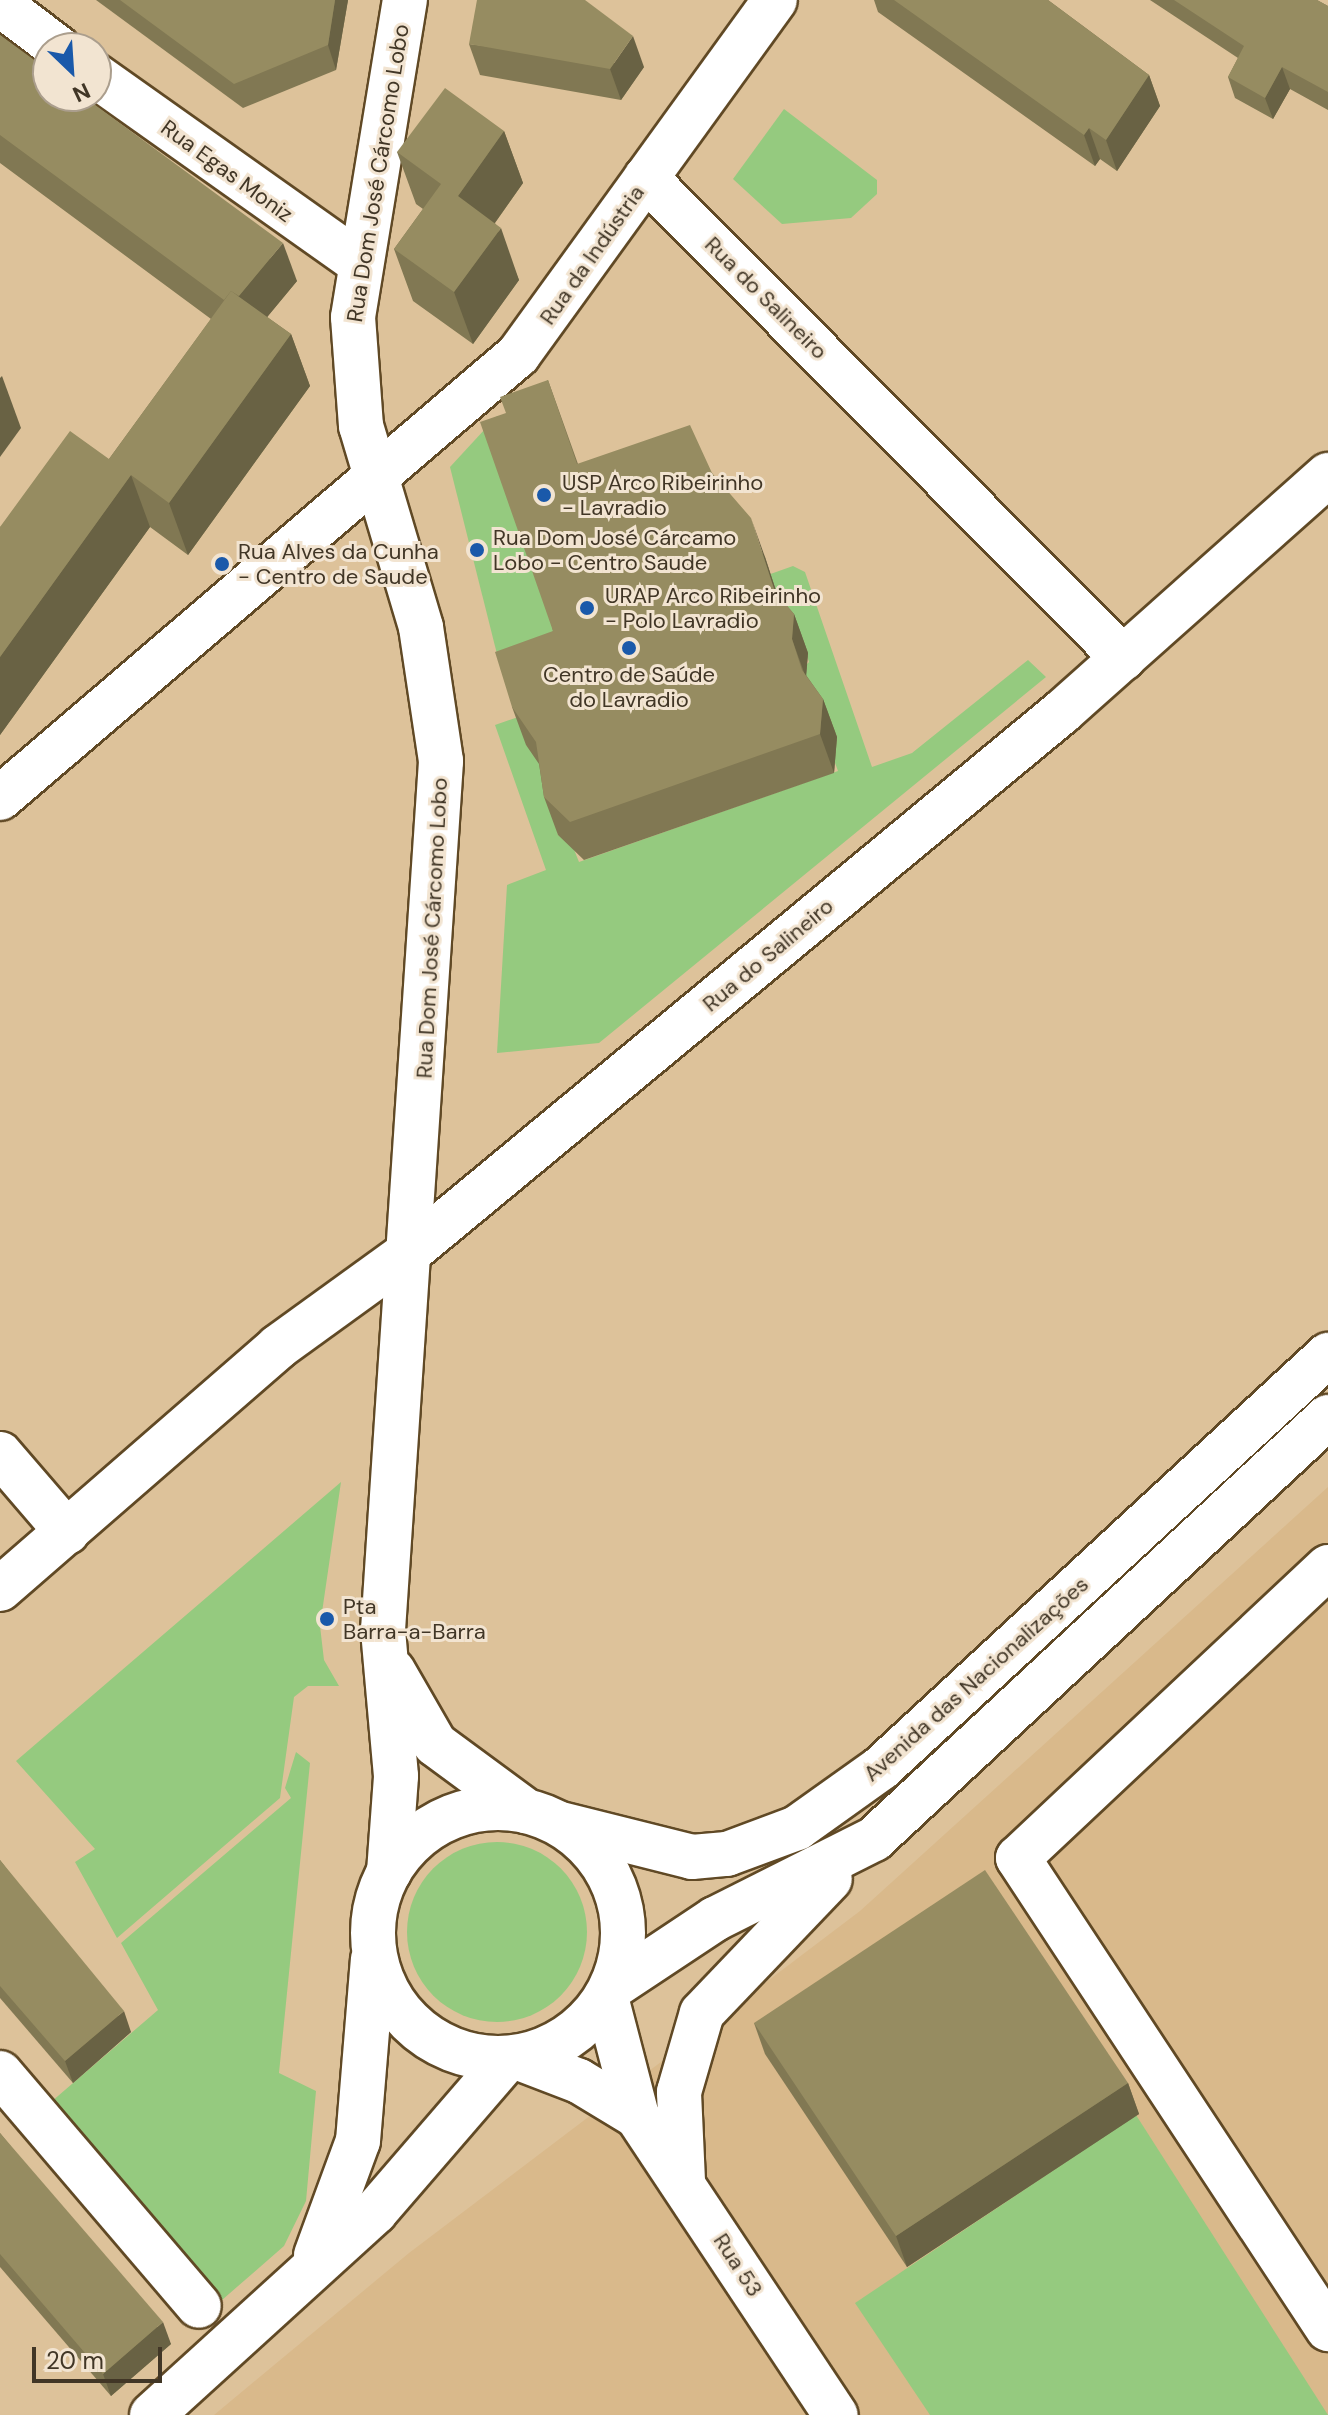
<!DOCTYPE html>
<meta charset="utf-8">
<style>
body{margin:0}
#map{position:relative;width:1328px;height:2415px;overflow:hidden;background:#ddc29a;font-family:"DM Sans",sans-serif}
div>[style]{position:absolute}
[style*='--x']{left:calc(var(--x)*1px);top:calc(var(--y)*1px);width:calc(var(--w)*1px);rotate:calc(var(--a)*1deg)}
.built>*{inset:0;background:#d9b98b}
.green>*{inset:0;background:#95ca7f}
.round{border-radius:50%}
.roads{filter:drop-shadow(2px 0 #604925) drop-shadow(-2px 0 #604925) drop-shadow(0 2px #604925) drop-shadow(0 -2px #604925)}
.minor>*{height:44px;margin:-22px;padding:0 22px;transform-origin:22px;border-radius:22px;background:#fff}
.minor>.ring{margin:-22px;padding:0;box-sizing:content-box;background:none;border:44px solid #fff;border-radius:50%}
.wall>*{inset:0;background:#817853}
.shaded-wall>*{inset:0;background:#696244}
.building>*{inset:0;background:#968c61}
.dots>*{width:22px;height:22px;translate:-50% -50%;box-sizing:border-box;border:4px solid #f2e4d1;border-radius:50%}
span{translate:-50% -50%;white-space:nowrap;text-align:center;line-height:1.15;-webkit-text-stroke:6px #f2e4d1;paint-order:stroke}
.street-label{font-size:22px;color:#413626}
.poi-label{font-size:22px;color:#413626}
.left{translate:0 -50%;text-align:left}
.north{position:absolute;left:32px;top:32px;width:80px;height:80px;box-sizing:border-box;background:#f2e4d1;border:2px solid #ab9e8d;border-radius:50%;rotate:155deg;font-size:22px;font-weight:700;line-height:32px;text-align:center;color:#413626}
.north::after{content:'';display:block;margin:auto;width:28px;height:36px;background:#1a59aa;clip-path:polygon(50% 0,100% 100%,50% 72%,0 100%)}
.scale{position:absolute;left:32px;top:2347px;width:130px;height:36px;box-sizing:border-box;border:4px solid #413626;border-top:0;padding-left:10px;font-size:24px;line-height:28px;white-space:nowrap;color:#413626;-webkit-text-stroke:6px #f2e4d1;paint-order:stroke}
</style>
<div id="map">
<div class="built">
<i style="clip-path:polygon(1328px 1487px,1328px 2415px,214px 2415px,409px 2253px,860px 1911px)"></i>
</div>
<div class="green">
<i style="clip-path:polygon(784px 109px,877px 180px,877px 194px,851px 218px,782px 224px,733px 179px)"></i>
<i style="clip-path:polygon(497px 416px,567px 670px,501px 670px,450px 467px)"></i>
<i style="clip-path:polygon(793px 566px,805px 572px,872px 767px,912px 753px,1028px 660px,1046px 677px,599px 1043px,497px 1053px,507px 885px,546px 870px,495px 725px,527px 714px,526px 745px,543px 759px,558px 835px,571px 842px,579px 862px,838px 771px,831px 752px,837px 737px,802px 669px,809px 662px,803px 644px,720px 592px)"></i>
<i style="clip-path:polygon(341px 1482px,320px 1626px,324px 1660px,339px 1686px,308px 1686px,294px 1697px,280px 1798px,117px 1938px,75px 1862px,95px 1849px,16px 1761px)"></i>
<i style="clip-path:polygon(296px 1752px,310px 1763px,279px 2073px,316px 2091px,306px 2201px,284px 2246px,222px 2300px,51px 2102px,158px 2010px,121px 1943px,291px 1798px,285px 1788px)"></i>
<i class="round" style="left:407px;top:1842px;width:180px;height:180px"></i>
<i style="clip-path:polygon(1136px 2115px,1328px 2415px,930px 2415px,855px 2303px)"></i>
</div>
<div class="roads">
<div class="minor">
<i style="--x:0;--y:4;--w:73;--a:37.2"></i>
<i style="--x:96;--y:76;--w:324;--a:35.3"></i>
<i style="--x:646;--y:178;--w:677;--a:45.18"></i>
<i style="--x:0;--y:798;--w:682;--a:-40.54"></i>
<i style="--x:518;--y:355;--w:438;--a:-54.1"></i>
<i style="--x:0;--y:1454;--w:103;--a:49.3"></i>
<i style="--x:1328;--y:1567;--w:425;--a:136.8"></i>
<i style="--x:1018;--y:1858;--w:564;--a:56.65"></i>
<i style="--x:0;--y:1589;--w:369;--a:-41"></i>
<i style="--x:278;--y:1347;--w:165;--a:-35.9"></i>
<i style="--x:412;--y:1250;--w:845;--a:-39.62"></i>
<i style="--x:1063;--y:711;--w:355;--a:-41.7"></i>
<i style="--x:393;--y:1671;--w:84;--a:60.1"></i>
<i style="--x:435;--y:1744;--w:113;--a:36.4"></i>
<i class="ring" style="left:373px;top:1808px;width:206px;height:206px"></i>
<i style="--x:561;--y:1824;--w:135;--a:14.1"></i>
<i style="--x:692;--y:1857;--w:35;--a:-5"></i>
<i style="--x:727;--y:1854;--w:75;--a:-20.4"></i>
<i style="--x:797;--y:1828;--w:103;--a:-35.5"></i>
<i style="--x:881;--y:1768;--w:609;--a:-42.74"></i>
<i style="--x:389;--y:1872;--w:96;--a:-85.8"></i>
<i style="--x:396;--y:1776;--w:147;--a:-95.1"></i>
<i style="--x:383;--y:1630;--w:871;--a:-86.18"></i>
<i style="--x:441;--y:761;--w:135;--a:-98.5"></i>
<i style="--x:421;--y:627;--w:210;--a:-106.6"></i>
<i style="--x:361;--y:426;--w:109;--a:-94.2"></i>
<i style="--x:353;--y:317;--w:321;--a:-80.7"></i>
<i style="--x:611;--y:1988;--w:125;--a:-33.6"></i>
<i style="--x:715;--y:1919;--w:178;--a:-26.7"></i>
<i style="--x:874;--y:1839;--w:620;--a:-42.91"></i>
<i style="--x:606;--y:1997;--w:123;--a:75.4"></i>
<i style="--x:637;--y:2116;--w:359;--a:56.4"></i>
<i style="--x:516;--y:2057;--w:67;--a:20.9"></i>
<i style="--x:579;--y:2081;--w:68;--a:31.1"></i>
<i style="--x:0;--y:2073;--w:306;--a:49.5"></i>
<i style="--x:683;--y:2181;--w:89;--a:-92.6"></i>
<i style="--x:679;--y:2092;--w:82;--a:-73.8"></i>
<i style="--x:702;--y:2013;--w:185;--a:-46.3"></i>
<i style="--x:316;--y:2255;--w:121;--a:-69.8"></i>
<i style="--x:358;--y:2141;--w:182;--a:-85.3"></i>
<i style="--x:152;--y:2415;--w:302;--a:-42.3"></i>
<i style="--x:375;--y:2212;--w:203;--a:-49.2"></i>
</div>
</div>
<div class="wall">
<i style="clip-path:polygon(96px 0,348px 0,336px 70px,243px 108px)"></i>
<i style="clip-path:polygon(874px 0,1048px 0,1149px 75px,1160px 106px,1117px 171px,1100px 159px,1095px 166px,878px 12px)"></i>
<i style="clip-path:polygon(1150px 0,1317px 0,1328px 6px,1328px 110px,1290px 89px,1273px 119px,1235px 98px,1228px 77px,1238px 58px)"></i>
<i style="clip-path:polygon(0 35px,297px 281px,267px 317px,291px 334px,310px 386px,188px 555px,150px 527px,0 735px,0 527px,109px 459px,211px 319px,0 163px)"></i>
<i style="clip-path:polygon(469px 44px,644px 67px,621px 100px,480px 75px)"></i>
<i style="clip-path:polygon(504px 131px,523px 183px,495px 223px,519px 280px,473px 344px,413px 301px,394px 249px,423px 209px,416px 204px,397px 152px)"></i>
<i style="clip-path:polygon(548px 380px,578px 464px,712px 473px,765px 557px,777px 594px,794px 614px,808px 653px,806px 675px,823px 699px,837px 737px,834px 773px,584px 860px,558px 835px,544px 797px,539px 764px,526px 745px,512px 707px,553px 631px,506px 413px)"></i>
<i style="clip-path:polygon(0 1860px,131px 2032px,73px 2083px,0 1998px)"></i>
<i style="clip-path:polygon(754px 2023px,1128px 2083px,1139px 2114px,907px 2267px,765px 2054px)"></i>
<i style="clip-path:polygon(0 2133px,171px 2344px,111px 2396px,0 2267px)"></i>
</div>
<div class="shaded-wall">
<i style="clip-path:polygon(335px 0,348px 0,336px 70px,328px 45px)"></i>
<i style="clip-path:polygon(633px 36px,644px 67px,621px 100px,610px 69px)"></i>
<i style="clip-path:polygon(1282px 67px,1290px 89px,1273px 119px,1265px 98px)"></i>
<i style="clip-path:polygon(1149px 75px,1160px 106px,1117px 171px,1106px 140px)"></i>
<i style="clip-path:polygon(1089px 128px,1100px 159px,1095px 166px,1084px 135px)"></i>
<i style="clip-path:polygon(504px 131px,523px 183px,477px 248px,458px 196px)"></i>
<i style="clip-path:polygon(501px 228px,519px 280px,473px 344px,454px 292px)"></i>
<i style="clip-path:polygon(283px 243px,297px 281px,245px 344px,231px 305px)"></i>
<i style="clip-path:polygon(291px 334px,310px 386px,188px 555px,169px 503px)"></i>
<i style="clip-path:polygon(2px 376px,21px 428px,0 457px,0 378px)"></i>
<i style="clip-path:polygon(131px 475px,150px 527px,0 735px,0 657px)"></i>
<i style="clip-path:polygon(751px 518px,765px 557px,789px 630px,775px 592px)"></i>
<i style="clip-path:polygon(794px 614px,808px 653px,806px 678px,792px 639px)"></i>
<i style="clip-path:polygon(823px 699px,837px 737px,834px 773px,820px 734px)"></i>
<i style="clip-path:polygon(124px 2011px,131px 2032px,73px 2083px,65px 2061px)"></i>
<i style="clip-path:polygon(1128px 2083px,1139px 2114px,907px 2267px,896px 2236px)"></i>
<i style="clip-path:polygon(163px 2322px,171px 2344px,111px 2396px,103px 2374px)"></i>
</div>
<div class="building">
<i style="clip-path:polygon(120px 0,335px 0,328px 45px,234px 84px)"></i>
<i style="clip-path:polygon(477px 0,585px 0,633px 36px,610px 69px,469px 44px)"></i>
<i style="clip-path:polygon(894px 0,1048px 0,1149px 75px,1106px 140px,1089px 128px,1084px 135px)"></i>
<i style="clip-path:polygon(1174px 0,1317px 0,1328px 6px,1328px 92px,1282px 67px,1265px 98px,1228px 77px,1244px 46px)"></i>
<i style="clip-path:polygon(0 35px,48px 70px,48px 96px,83px 96px,283px 243px,239px 296px,231px 291px,224px 300px,0 135px)"></i>
<i style="clip-path:polygon(445px 88px,504px 131px,458px 196px,501px 228px,454px 292px,394px 249px,441px 184px,397px 152px)"></i>
<i style="clip-path:polygon(231px 291px,291px 334px,169px 503px,131px 475px,0 657px,0 527px,70px 431px,109px 459px)"></i>
<i style="clip-path:polygon(548px 380px,577px 464px,690px 425px,712px 473px,751px 518px,775px 592px,794px 614px,792px 639px,802px 670px,823px 699px,820px 734px,570px 822px,544px 797px,536px 742px,512px 707px,495px 652px,553px 631px,480px 422px,506px 413px,500px 397px)"></i>
<i style="clip-path:polygon(0 1860px,124px 2011px,65px 2061px,0 1986px)"></i>
<i style="clip-path:polygon(985px 1870px,1128px 2083px,896px 2236px,754px 2023px)"></i>
<i style="clip-path:polygon(0 2133px,163px 2322px,103px 2374px,0 2254px)"></i>
</div>
<div class="dots">
<i style="left:544px;top:495px;background:#1a59aa"></i>
<i style="left:477px;top:550px;background:#1a59aa"></i>
<i style="left:222px;top:564px;background:#1a59aa"></i>
<i style="left:587px;top:608px;background:#1a59aa"></i>
<i style="left:629px;top:648px;background:#1a59aa"></i>
<i style="left:327px;top:1619px;background:#1a59aa"></i>
</div>
<div class="street-label">
<span style="left:227px;top:171px;rotate:36deg">Rua Egas Moniz</span>
<span style="left:378px;top:173px;rotate:-81deg">Rua Dom José Cárcomo Lobo</span>
<span style="left:592px;top:255px;rotate:-55deg">Rua da Indústria</span>
<span style="left:766px;top:298px;rotate:45deg">Rua do Salineiro</span>
<span style="left:432px;top:928px;rotate:-87deg">Rua Dom José Cárcomo Lobo</span>
<span style="left:768px;top:955px;rotate:-40deg">Rua do Salineiro</span>
<span style="left:976px;top:1679px;rotate:-42deg">Avenida das Nacionalizações</span>
<span style="left:738px;top:2265px;rotate:57deg">Rua 53</span>
</div>
<div class="poi-label">
<span class="left" style="left:562px;top:495px">USP Arco Ribeirinho<br>- Lavradio</span>
<span class="left" style="left:493px;top:550px">Rua Dom José Cárcamo<br>Lobo - Centro Saude</span>
<span class="left" style="left:238px;top:564px">Rua Alves da Cunha<br>- Centro de Saude</span>
<span class="left" style="left:605px;top:608px">URAP Arco Ribeirinho<br>- Polo Lavradio</span>
<span style="left:629px;top:687px">Centro de Saúde<br>do Lavradio</span>
<span class="left" style="left:343px;top:1619px">Pta<br>Barra-a-Barra</span>
</div>
<div class="north">N</div>
<div class="scale">20 m</div>
</div>
